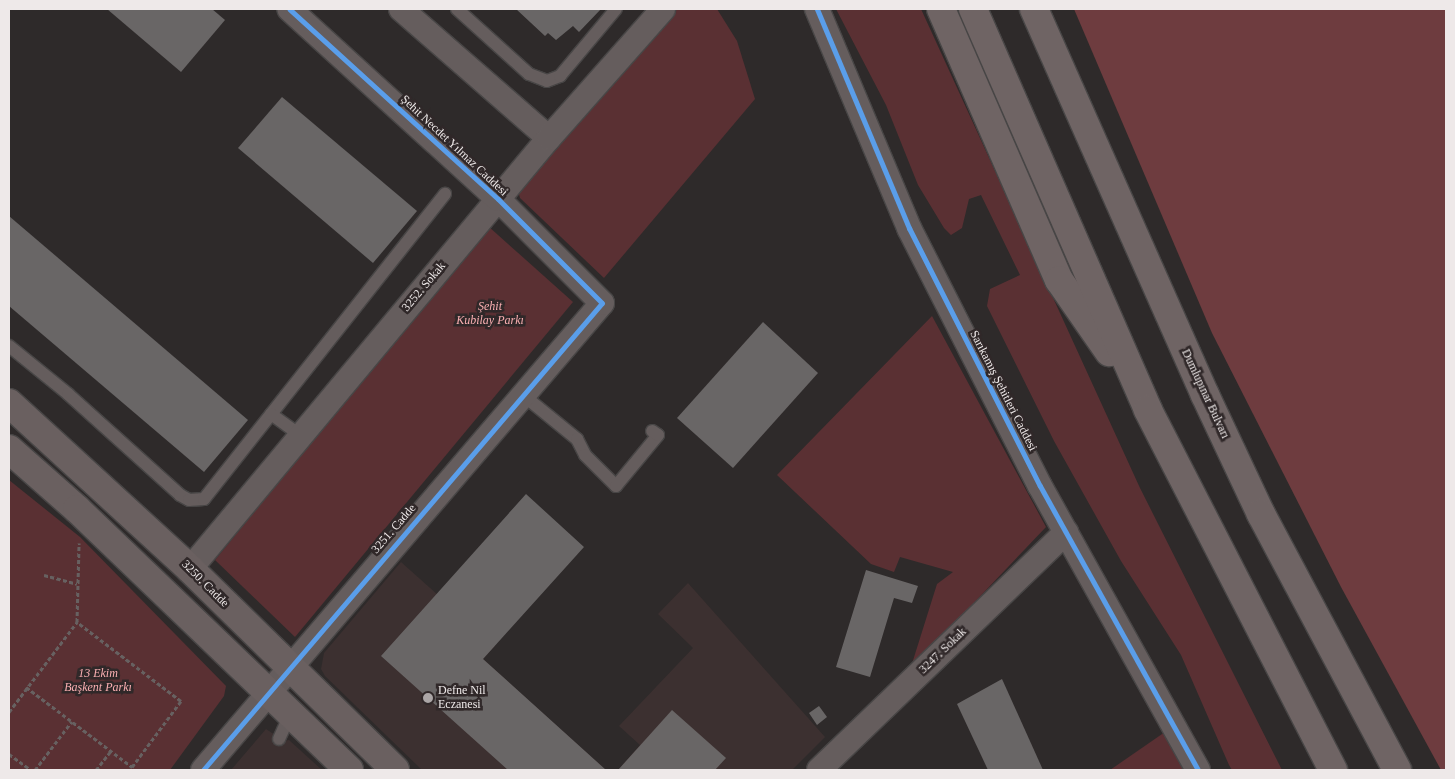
<!DOCTYPE html>
<meta charset="utf-8">
<style>
body{margin:0}
#map{position:relative;width:1455px;height:779px;overflow:hidden;background:#2e2a2a;font-family:Georgia,serif}
div>[style]{position:absolute}
[style*='--x']{left:calc(var(--x)*1px);top:calc(var(--y)*1px);width:calc(var(--w)*1px);rotate:calc(var(--a)*1deg)}
.built>*{inset:0;background:#3c3030}
.green>*{inset:0;background:#5a3033}
.forest>*{inset:0;background:#6e3c3f}
.building>*{inset:0;background:#696666}
.path>*{height:3px;margin-top:-1.5px;transform-origin:0;background:repeating-linear-gradient(90deg,#676161 0 4px,transparent 0 6.5px)}
.roads{filter:drop-shadow(1px 0 #484646) drop-shadow(-1px 0 #484646) drop-shadow(0 1px #484646) drop-shadow(0 -1px #484646)}
.lane>*{height:12px;margin:-6px;padding:0 6px;transform-origin:6px;border-radius:6px;background:#655d5d}
.street>*{height:24px;margin:-12px;padding:0 12px;transform-origin:12px;border-radius:12px;background:#655d5d}
.secondary>*{height:28px;margin:-14px;padding:0 14px;transform-origin:14px;border-radius:14px;background:#6a6060}
.highway>*{height:28px;margin:-14px;padding:0 14px;transform-origin:14px;border-radius:14px;background:#6f6464}
.cycleway>*{height:5px;margin:-2.5px;padding:0 2.5px;transform-origin:2.5px;border-radius:2.5px;background:#5a9eea}
.dots>*{width:14px;height:14px;translate:-50% -50%;box-sizing:border-box;border:2px solid #302829;border-radius:50%}
span{translate:-50% -50%;white-space:nowrap;text-align:center;line-height:1.15;-webkit-text-stroke:5px #302829;paint-order:stroke}
.street-label{font-size:12px;color:#eee9e9}
.park-label{font-size:12px;color:#faafb2;font-style:italic}
.poi-label{font-size:12px;color:#eee9e9}
.left{translate:0 -50%;text-align:left}
.frame{position:absolute;inset:0;border:10px solid #eee9e9;pointer-events:none}
</style>
<div id="map">
<div class="built">
<i style="clip-path:polygon(401px 562px,495px 646px,483px 659px,606px 770px,422px 770px,325px 676px,321px 669px,324px 653px)"></i>
<i style="clip-path:polygon(688px 583px,825px 737px,792px 770px,618px 770px,640px 745px,619px 726px,693px 648px,658px 614px)"></i>
<i style="clip-path:polygon(266px 729px,284px 741px,289px 740px,322px 770px,231px 770px)"></i>
</div>
<div class="green">
<i style="clip-path:polygon(673px 9px,717px 9px,737px 41px,755px 99px,604px 278px,520px 198px,517px 187px)"></i>
<i style="clip-path:polygon(836px 9px,921px 9px,1140px 488px,1282px 770px,1232px 770px,1229px 765px,1181px 655px,1121px 561px,1054px 441px,987px 306px,990px 289px,1020px 275px,981px 195px,969px 199px,962px 228px,951px 235px,944px 228px,918px 185px,886px 105px)"></i>
<i style="clip-path:polygon(488px 226px,573px 302px,295px 637px,215px 560px)"></i>
<i style="clip-path:polygon(932px 316px,1046px 527px,910px 670px,937px 584px,953px 572px,900px 557px,894px 572px,871px 564px,777px 475px)"></i>
<i style="clip-path:polygon(9px 480px,80px 537px,226px 686px,224px 696px,170px 770px,9px 770px)"></i>
<i style="clip-path:polygon(1165px 732px,1184px 770px,1110px 770px)"></i>
</div>
<div class="forest">
<i style="clip-path:polygon(1074px 9px,1446px 9px,1446px 770px,1441px 770px,1341px 587px,1212px 333px)"></i>
</div>
<div class="building">
<i style="clip-path:polygon(107px 9px,212px 9px,225px 20px,181px 72px)"></i>
<i style="clip-path:polygon(516px 9px,601px 9px,579px 32px,573px 26px,556px 40px,548px 33px,545px 36px)"></i>
<i style="clip-path:polygon(282px 97px,417px 211px,373px 263px,238px 148px)"></i>
<i style="clip-path:polygon(9px 216px,248px 420px,204px 472px,9px 306px)"></i>
<i style="clip-path:polygon(763px 322px,818px 373px,733px 468px,677px 418px)"></i>
<i style="clip-path:polygon(526px 494px,584px 547px,483px 659px,606px 770px,508px 770px,381px 656px)"></i>
<i style="clip-path:polygon(866px 570px,918px 586px,912px 603px,894px 598px,870px 677px,836px 667px)"></i>
<i style="clip-path:polygon(1002px 679px,1043px 770px,988px 770px,957px 704px)"></i>
<i style="clip-path:polygon(819px 706px,827px 717px,817px 725px,809px 713px)"></i>
<i style="clip-path:polygon(672px 710px,726px 758px,715px 770px,618px 770px)"></i>
</div>
<div class="path">
<i style="--x:44;--y:575;--w:34;--a:15"></i>
<i style="--x:26;--y:687;--w:133;--a:37"></i>
<i style="--x:132;--y:767;--w:82;--a:-53.4"></i>
<i style="--x:181;--y:701;--w:131;--a:-142.8"></i>
<i style="--x:9;--y:712;--w:113;--a:-52.9"></i>
<i style="--x:77;--y:622;--w:79;--a:-88.5"></i>
<i style="--x:9;--y:754;--w:27;--a:36"></i>
<i style="--x:35;--y:770;--w:61;--a:-52.9"></i>
<i style="--x:96;--y:770;--w:24;--a:-52"></i>
</div>
<div class="roads">
<div class="lane">
<i style="--x:457;--y:9;--w:97;--a:42.1"></i>
<i style="--x:529;--y:74;--w:19;--a:21"></i>
<i style="--x:547;--y:81;--w:14;--a:-21"></i>
<i style="--x:560;--y:76;--w:87;--a:-50.1"></i>
<i style="--x:9;--y:346;--w:76;--a:39.1"></i>
<i style="--x:68;--y:394;--w:151;--a:42"></i>
<i style="--x:180;--y:495;--w:10;--a:29"></i>
<i style="--x:189;--y:500;--w:15;--a:-4"></i>
<i style="--x:204;--y:499;--w:389;--a:-51.7"></i>
<i style="--x:523;--y:395;--w:70;--a:39.2"></i>
<i style="--x:577;--y:439;--w:18;--a:63"></i>
<i style="--x:585;--y:455;--w:44;--a:45"></i>
<i style="--x:616;--y:486;--w:66;--a:-50.5"></i>
<i style="--x:658;--y:435;--w:7;--a:-146"></i>
<i style="--x:271;--y:414;--w:36;--a:36"></i>
<i style="--x:279;--y:739;--w:27;--a:-66"></i>
</div>
<div class="street">
<i style="--x:401;--y:9;--w:196;--a:41.1"></i>
<i style="--x:817;--y:9;--w:238;--a:67.2"></i>
<i style="--x:909;--y:228;--w:289;--a:63.1"></i>
<i style="--x:1040;--y:486;--w:325;--a:60.9"></i>
<i style="--x:190;--y:569;--w:561;--a:-50.21"></i>
<i style="--x:549;--y:138;--w:172;--a:-48.5"></i>
<i style="--x:203;--y:770;--w:614;--a:-49.49"></i>
<i style="--x:602;--y:303;--w:147;--a:-135"></i>
<i style="--x:498;--y:199;--w:282;--a:-137.7"></i>
<i style="--x:819;--y:770;--w:343;--a:-43.9"></i>
</div>
<div class="secondary">
<i style="--x:9;--y:403;--w:246;--a:42.5"></i>
<i style="--x:190;--y:569;--w:287;--a:44.4"></i>
<i style="--x:9;--y:449;--w:91;--a:41.4"></i>
<i style="--x:77;--y:509;--w:377;--a:43.8"></i>
</div>
<div class="highway">
<i style="--x:941;--y:9;--w:296;--a:66.5"></i>
<i style="--x:1059;--y:280;--w:88;--a:55.2"></i>
<i style="--x:973;--y:9;--w:438;--a:66.4"></i>
<i style="--x:1148;--y:410;--w:405;--a:62.8"></i>
<i style="--x:1034;--y:9;--w:422;--a:66.1"></i>
<i style="--x:1205;--y:395;--w:132;--a:64.8"></i>
<i style="--x:1261;--y:514;--w:290;--a:62"></i>
</div>
</div>
<div class="cycleway">
<i style="--x:817;--y:9;--w:238;--a:67.2"></i>
<i style="--x:909;--y:228;--w:289;--a:63.1"></i>
<i style="--x:1040;--y:486;--w:325;--a:60.9"></i>
<i style="--x:203;--y:770;--w:614;--a:-49.49"></i>
<i style="--x:602;--y:303;--w:147;--a:-135"></i>
<i style="--x:498;--y:199;--w:282;--a:-137.7"></i>
</div>
<div class="dots">
<i style="left:428px;top:698px;background:#aba6a6"></i>
</div>
<div class="street-label">
<span style="left:454px;top:146px;rotate:43deg">Şehit Necdet Yılmaz Caddesi</span>
<span style="left:424px;top:287px;rotate:-50deg">3252. Sokak</span>
<span style="left:1003px;top:391px;rotate:63deg">Sarıkamış Şehitleri Caddesi</span>
<span style="left:1205px;top:394px;rotate:65deg">Dumlupınar Bulvarı</span>
<span style="left:394px;top:529px;rotate:-49deg">3251. Cadde</span>
<span style="left:205px;top:584px;rotate:45deg">3250. Cadde</span>
<span style="left:943px;top:651px;rotate:-44deg">3247. Sokak</span>
</div>
<div class="park-label">
<span style="left:490px;top:314px">Şehit<br>Kubilay Parkı</span>
<span style="left:98px;top:681px">13 Ekim<br>Başkent Parkı</span>
</div>
<div class="poi-label">
<span class="left" style="left:438px;top:698px">Defne Nil<br>Eczanesi</span>
</div>
<div class="frame"></div>
</div>
